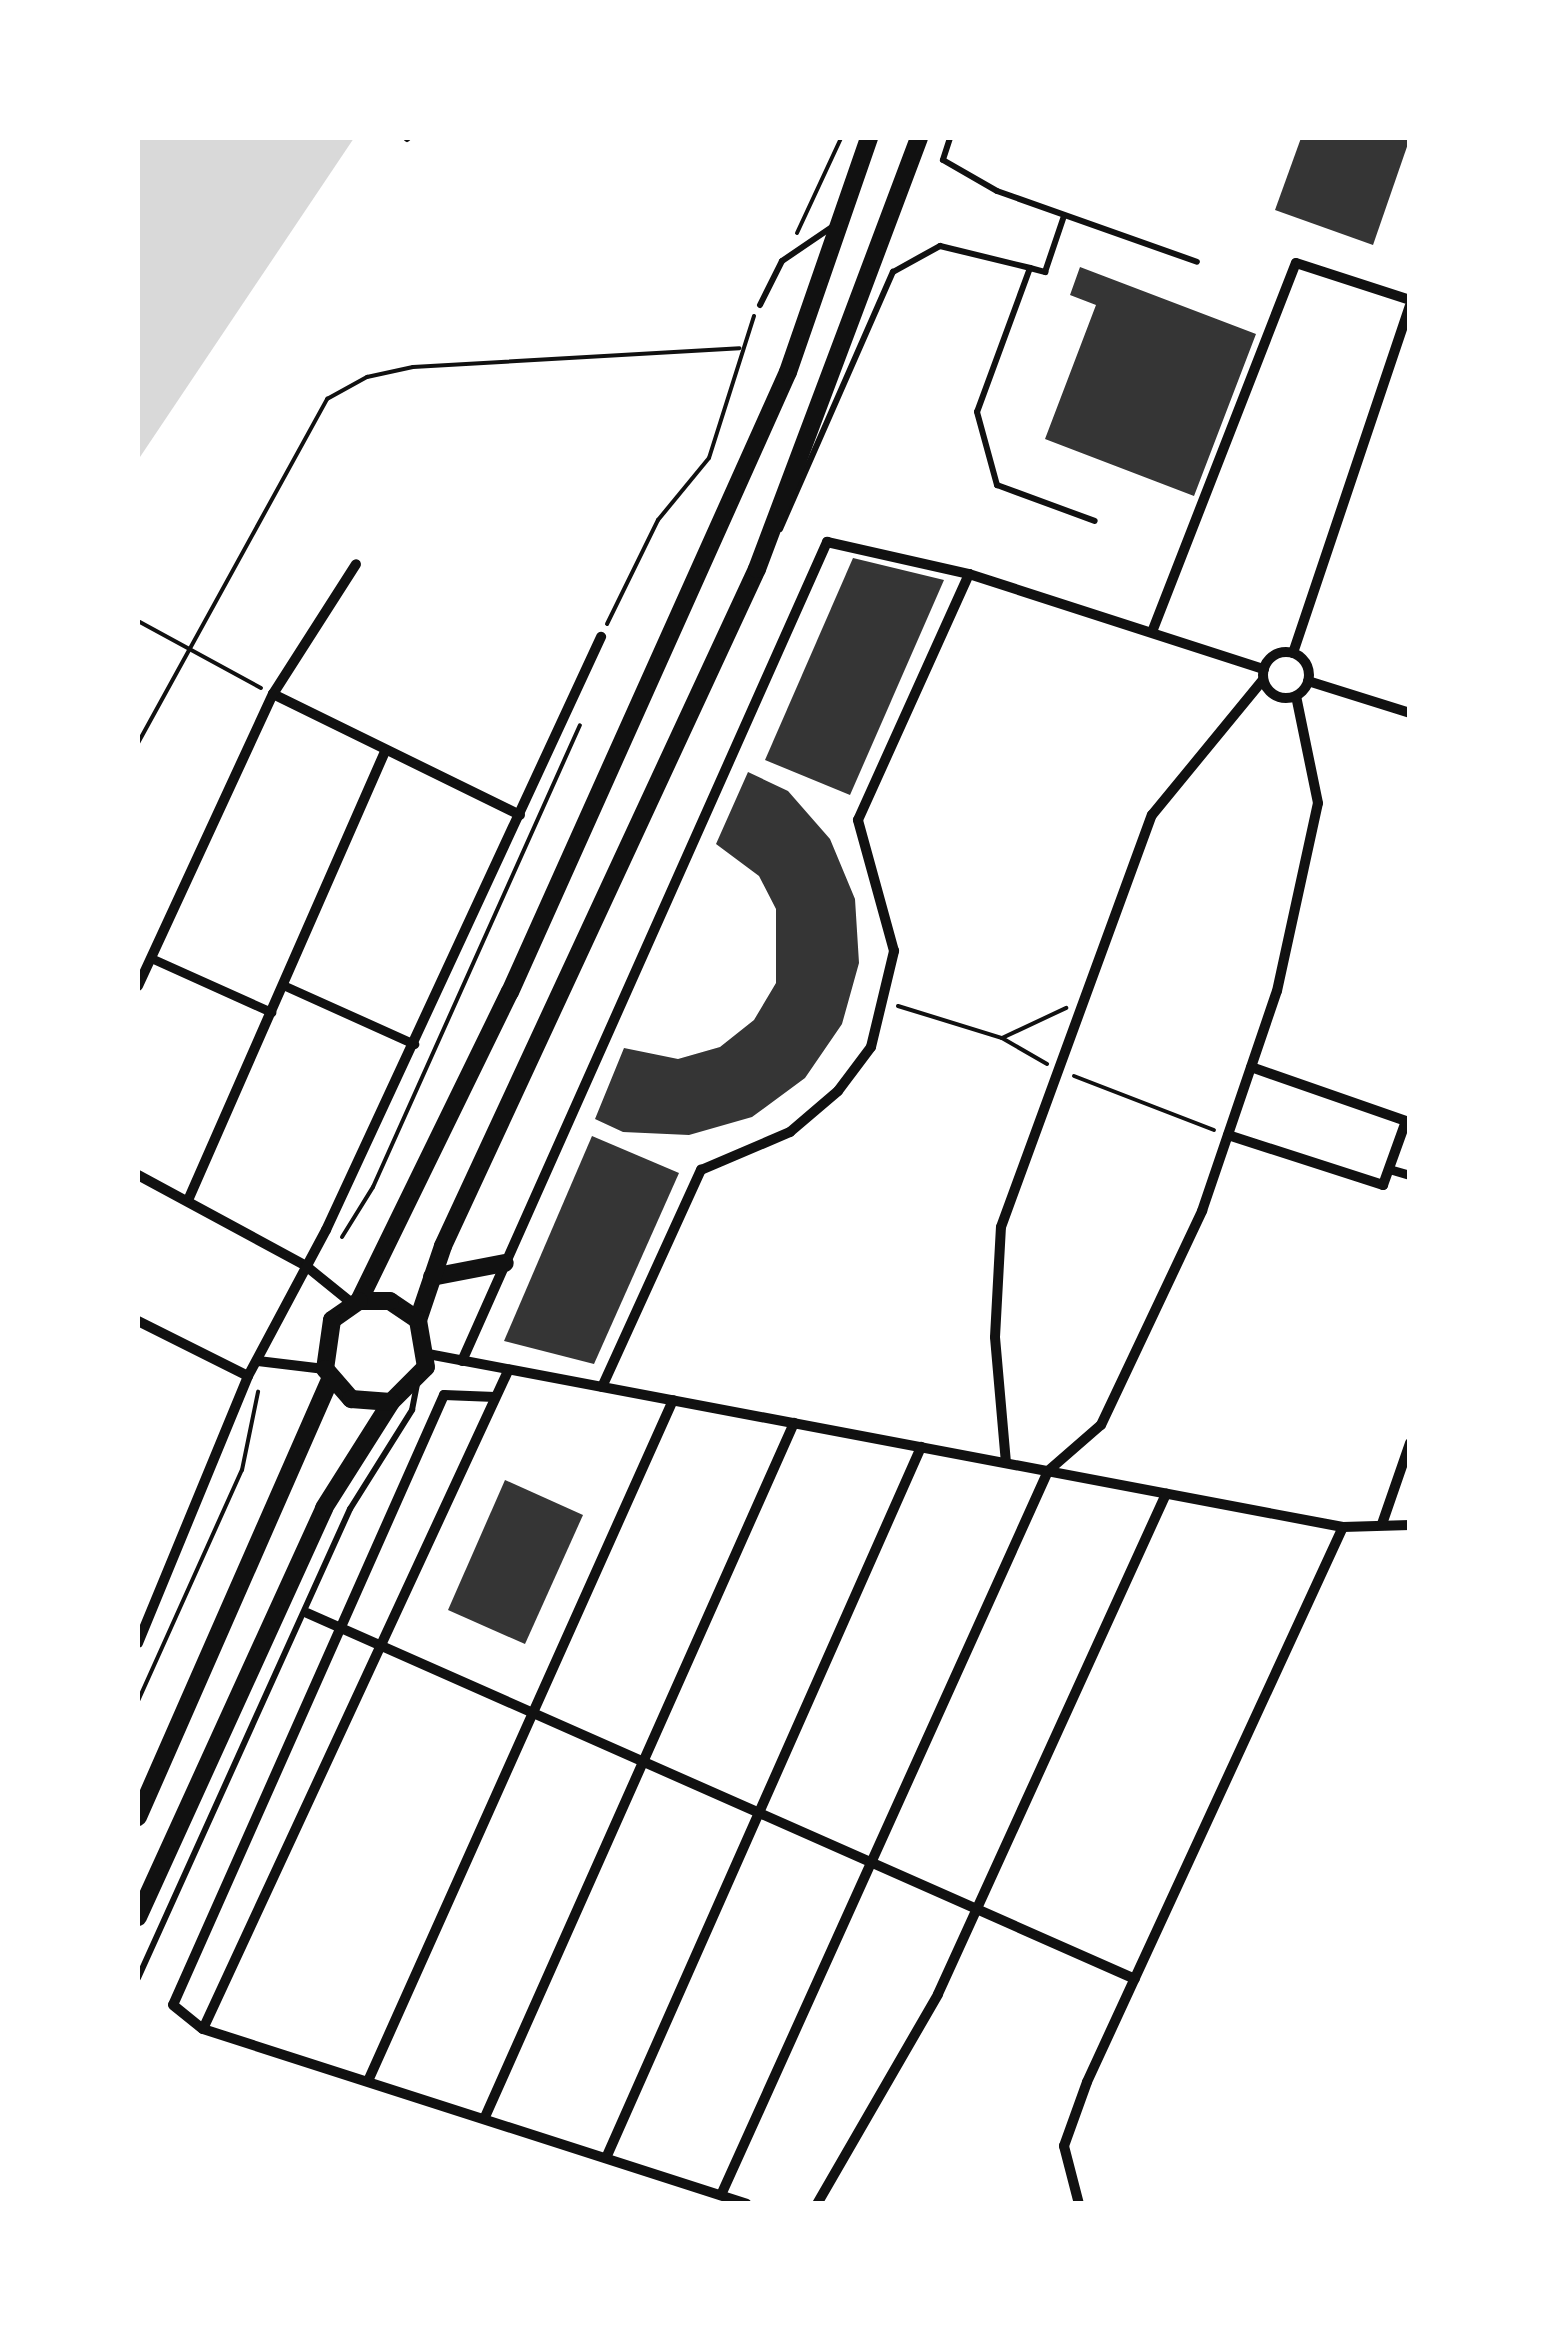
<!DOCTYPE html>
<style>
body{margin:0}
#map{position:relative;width:1547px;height:2341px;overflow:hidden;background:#fff;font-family:Poppins,sans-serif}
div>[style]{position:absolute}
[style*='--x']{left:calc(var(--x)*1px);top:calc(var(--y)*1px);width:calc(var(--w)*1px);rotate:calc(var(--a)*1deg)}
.water>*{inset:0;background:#d9d9d9}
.building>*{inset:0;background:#353535}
.path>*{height:4px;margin:-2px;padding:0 2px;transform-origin:2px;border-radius:2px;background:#111}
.service>*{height:6px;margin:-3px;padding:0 3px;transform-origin:3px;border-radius:3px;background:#111}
.pedestrian>*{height:9px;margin:-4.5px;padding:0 4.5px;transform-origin:4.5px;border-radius:4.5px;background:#111}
.minor>*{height:10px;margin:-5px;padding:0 5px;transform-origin:5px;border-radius:5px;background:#111}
.minor>.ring{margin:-5px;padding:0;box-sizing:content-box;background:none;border:10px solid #111;border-radius:50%}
.secondary>*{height:18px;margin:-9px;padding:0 9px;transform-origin:9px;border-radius:9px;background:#111}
span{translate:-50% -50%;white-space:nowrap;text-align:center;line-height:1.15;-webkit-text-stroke:8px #fff;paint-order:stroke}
.frame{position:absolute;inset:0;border:140px solid #fff;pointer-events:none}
</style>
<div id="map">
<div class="water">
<i style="clip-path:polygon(138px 138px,354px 138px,138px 460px)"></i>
</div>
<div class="building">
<i style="clip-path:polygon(1301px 138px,1410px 138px,1373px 245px,1275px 210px)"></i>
<i style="clip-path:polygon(1080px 267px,1256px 334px,1194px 496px,1045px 439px,1096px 305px,1070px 295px)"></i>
<i style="clip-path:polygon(853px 558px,944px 580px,850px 795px,765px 760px)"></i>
<i style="clip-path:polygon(748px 772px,788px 791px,830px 839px,855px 899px,859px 963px,842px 1024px,805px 1078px,752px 1117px,689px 1135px,623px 1132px,595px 1119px,624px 1048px,678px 1059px,720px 1047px,754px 1020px,776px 983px,776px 909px,759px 876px,716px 844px)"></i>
<i style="clip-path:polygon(592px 1136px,679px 1173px,594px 1364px,504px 1341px)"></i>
<i style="clip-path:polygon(505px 1480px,583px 1515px,525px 1644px,448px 1610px)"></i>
</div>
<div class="path">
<i style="--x:797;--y:233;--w:105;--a:-65.1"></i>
<i style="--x:138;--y:621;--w:140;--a:28.6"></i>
<i style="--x:607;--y:624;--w:116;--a:-63.9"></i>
<i style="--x:658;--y:520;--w:80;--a:-50.6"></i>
<i style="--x:709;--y:458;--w:149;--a:-72.4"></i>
<i style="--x:138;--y:743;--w:393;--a:-61.2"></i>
<i style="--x:327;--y:399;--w:46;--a:-28.8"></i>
<i style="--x:367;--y:377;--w:47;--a:-12.3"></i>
<i style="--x:413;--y:367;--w:327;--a:-3.3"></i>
<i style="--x:898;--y:1006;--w:109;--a:17.1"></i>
<i style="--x:1002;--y:1038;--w:52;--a:30"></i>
<i style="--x:1002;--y:1038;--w:71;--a:-25.1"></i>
<i style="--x:1074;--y:1076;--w:150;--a:21.1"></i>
<i style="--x:342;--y:1237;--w:59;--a:-58.2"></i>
<i style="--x:373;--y:1187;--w:506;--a:-65.87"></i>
<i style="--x:138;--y:1701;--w:253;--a:-65.8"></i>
<i style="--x:242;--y:1470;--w:80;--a:-78.4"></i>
</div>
<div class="service">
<i style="--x:950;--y:138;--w:23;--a:108"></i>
<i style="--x:943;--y:160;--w:62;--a:29.9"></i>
<i style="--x:997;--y:191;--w:212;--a:19.5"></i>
<i style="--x:407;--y:139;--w:1;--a:-45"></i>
<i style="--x:1030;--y:268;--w:16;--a:15"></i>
<i style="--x:1045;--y:272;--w:59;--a:-71.3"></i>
<i style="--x:760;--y:305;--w:49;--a:-63.4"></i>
<i style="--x:782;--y:261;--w:64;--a:-34.2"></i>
<i style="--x:780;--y:529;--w:281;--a:-66.3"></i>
<i style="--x:893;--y:272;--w:54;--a:-29"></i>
<i style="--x:940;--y:246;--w:93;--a:13.7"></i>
<i style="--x:1030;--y:268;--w:153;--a:110.2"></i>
<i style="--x:977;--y:412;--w:76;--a:74.7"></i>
<i style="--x:997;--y:485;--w:104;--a:20.2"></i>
<i style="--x:138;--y:1978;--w:515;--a:-65.68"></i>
<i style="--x:350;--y:1509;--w:117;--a:-57.9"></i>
<i style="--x:412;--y:1410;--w:26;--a:-79"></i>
</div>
<div class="pedestrian">
<i style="--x:151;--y:958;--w:132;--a:24.2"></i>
<i style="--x:283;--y:985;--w:144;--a:24.2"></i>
<i style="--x:1389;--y:1169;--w:22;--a:16"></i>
</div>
<div class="minor">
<i style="--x:1152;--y:632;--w:396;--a:-68.7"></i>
<i style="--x:1296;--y:263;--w:120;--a:18"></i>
<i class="ring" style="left:1263px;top:652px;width:36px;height:36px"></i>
<i style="--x:1293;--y:653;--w:366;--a:-71.4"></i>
<i style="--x:1308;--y:681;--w:107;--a:17.4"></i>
<i style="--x:273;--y:694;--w:275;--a:26.1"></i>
<i style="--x:138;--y:986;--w:322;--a:-65.2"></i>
<i style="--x:273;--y:694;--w:154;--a:-57.4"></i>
<i style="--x:1228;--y:1135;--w:163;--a:17.9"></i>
<i style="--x:1383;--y:1185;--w:68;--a:-70.2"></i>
<i style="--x:1406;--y:1121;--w:164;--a:-160.8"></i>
<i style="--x:138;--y:1175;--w:191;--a:28.4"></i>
<i style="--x:306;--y:1266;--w:60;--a:39"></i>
<i style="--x:189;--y:1198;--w:489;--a:-66.3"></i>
<i style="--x:138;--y:1321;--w:123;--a:26.6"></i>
<i style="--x:428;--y:1354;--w:931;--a:10.71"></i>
<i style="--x:1343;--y:1527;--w:67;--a:-1.7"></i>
<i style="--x:258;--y:1361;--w:67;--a:6.8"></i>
<i style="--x:462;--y:1361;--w:897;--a:-65.98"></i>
<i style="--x:827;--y:542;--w:146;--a:12.7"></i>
<i style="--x:969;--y:574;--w:310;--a:17.9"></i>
<i style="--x:602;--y:1387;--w:239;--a:-65.5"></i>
<i style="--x:701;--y:1170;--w:97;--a:-23.1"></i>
<i style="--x:790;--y:1132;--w:63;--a:-40.5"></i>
<i style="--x:838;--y:1091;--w:55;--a:-53.1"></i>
<i style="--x:871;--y:1047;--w:99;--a:-76.5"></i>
<i style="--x:894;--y:951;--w:136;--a:-105.4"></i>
<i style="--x:858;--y:820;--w:270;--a:-65.7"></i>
<i style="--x:495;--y:1397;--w:51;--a:-177.8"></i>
<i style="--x:444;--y:1395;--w:667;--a:113.95"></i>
<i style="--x:173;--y:2005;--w:38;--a:39"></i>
<i style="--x:203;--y:2029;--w:571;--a:17.83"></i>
<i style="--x:1006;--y:1463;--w:126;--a:-95"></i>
<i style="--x:995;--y:1337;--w:110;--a:-86.9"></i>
<i style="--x:1001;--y:1227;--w:439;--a:-69.9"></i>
<i style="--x:1152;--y:815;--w:175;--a:-50.6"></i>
<i style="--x:1382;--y:1524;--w:86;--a:-70.9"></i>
<i style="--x:307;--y:1613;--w:905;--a:23.85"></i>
<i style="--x:138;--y:1643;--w:289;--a:-67.6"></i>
<i style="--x:248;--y:1376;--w:166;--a:-61.9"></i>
<i style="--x:326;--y:1230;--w:654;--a:-65.12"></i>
<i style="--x:203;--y:2029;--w:727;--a:-65.13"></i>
<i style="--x:368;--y:2081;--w:746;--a:-65.87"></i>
<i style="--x:485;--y:2117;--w:760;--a:-66"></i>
<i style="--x:606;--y:2158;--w:778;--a:-66.1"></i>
<i style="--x:721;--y:2195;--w:794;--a:-65.69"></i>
<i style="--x:1048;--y:1471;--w:70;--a:-41"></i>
<i style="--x:1101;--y:1425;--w:237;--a:-64.7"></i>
<i style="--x:1202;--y:1211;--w:232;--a:-71.2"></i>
<i style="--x:1277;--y:991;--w:192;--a:-77.7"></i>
<i style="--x:1318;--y:803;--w:109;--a:-101.6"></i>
<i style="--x:817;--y:2204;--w:242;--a:-60"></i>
<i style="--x:938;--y:1994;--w:550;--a:-65.49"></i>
<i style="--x:1079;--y:2204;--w:60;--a:-104.5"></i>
<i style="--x:1064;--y:2146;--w:68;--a:-70.2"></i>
<i style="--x:1087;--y:2082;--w:611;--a:-65.24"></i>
</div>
<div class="secondary">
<i style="--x:432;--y:1277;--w:74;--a:-10.9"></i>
<i style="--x:359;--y:1301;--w:344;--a:-64"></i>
<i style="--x:510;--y:992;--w:679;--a:-65.85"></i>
<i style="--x:788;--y:372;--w:248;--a:-70.9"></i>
<i style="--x:418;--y:1320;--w:78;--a:-71.3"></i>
<i style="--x:443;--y:1246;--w:746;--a:-65.12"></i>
<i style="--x:757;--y:569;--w:460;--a:-69.4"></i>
<i style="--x:138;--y:1817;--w:478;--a:-66.3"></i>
<i style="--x:138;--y:1917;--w:449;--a:-65.5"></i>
<i style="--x:324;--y:1508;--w:125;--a:-57.7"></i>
<i style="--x:391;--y:1402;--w:49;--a:-45"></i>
<i style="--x:426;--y:1367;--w:48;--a:-99.7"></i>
<i style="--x:418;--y:1320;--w:34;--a:-146"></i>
<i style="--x:390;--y:1301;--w:31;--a:180"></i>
<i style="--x:359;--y:1301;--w:33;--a:145"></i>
<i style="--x:332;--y:1320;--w:49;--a:98.1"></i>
<i style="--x:325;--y:1369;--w:40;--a:49"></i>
<i style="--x:351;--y:1399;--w:40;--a:4.3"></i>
</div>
<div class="frame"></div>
</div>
